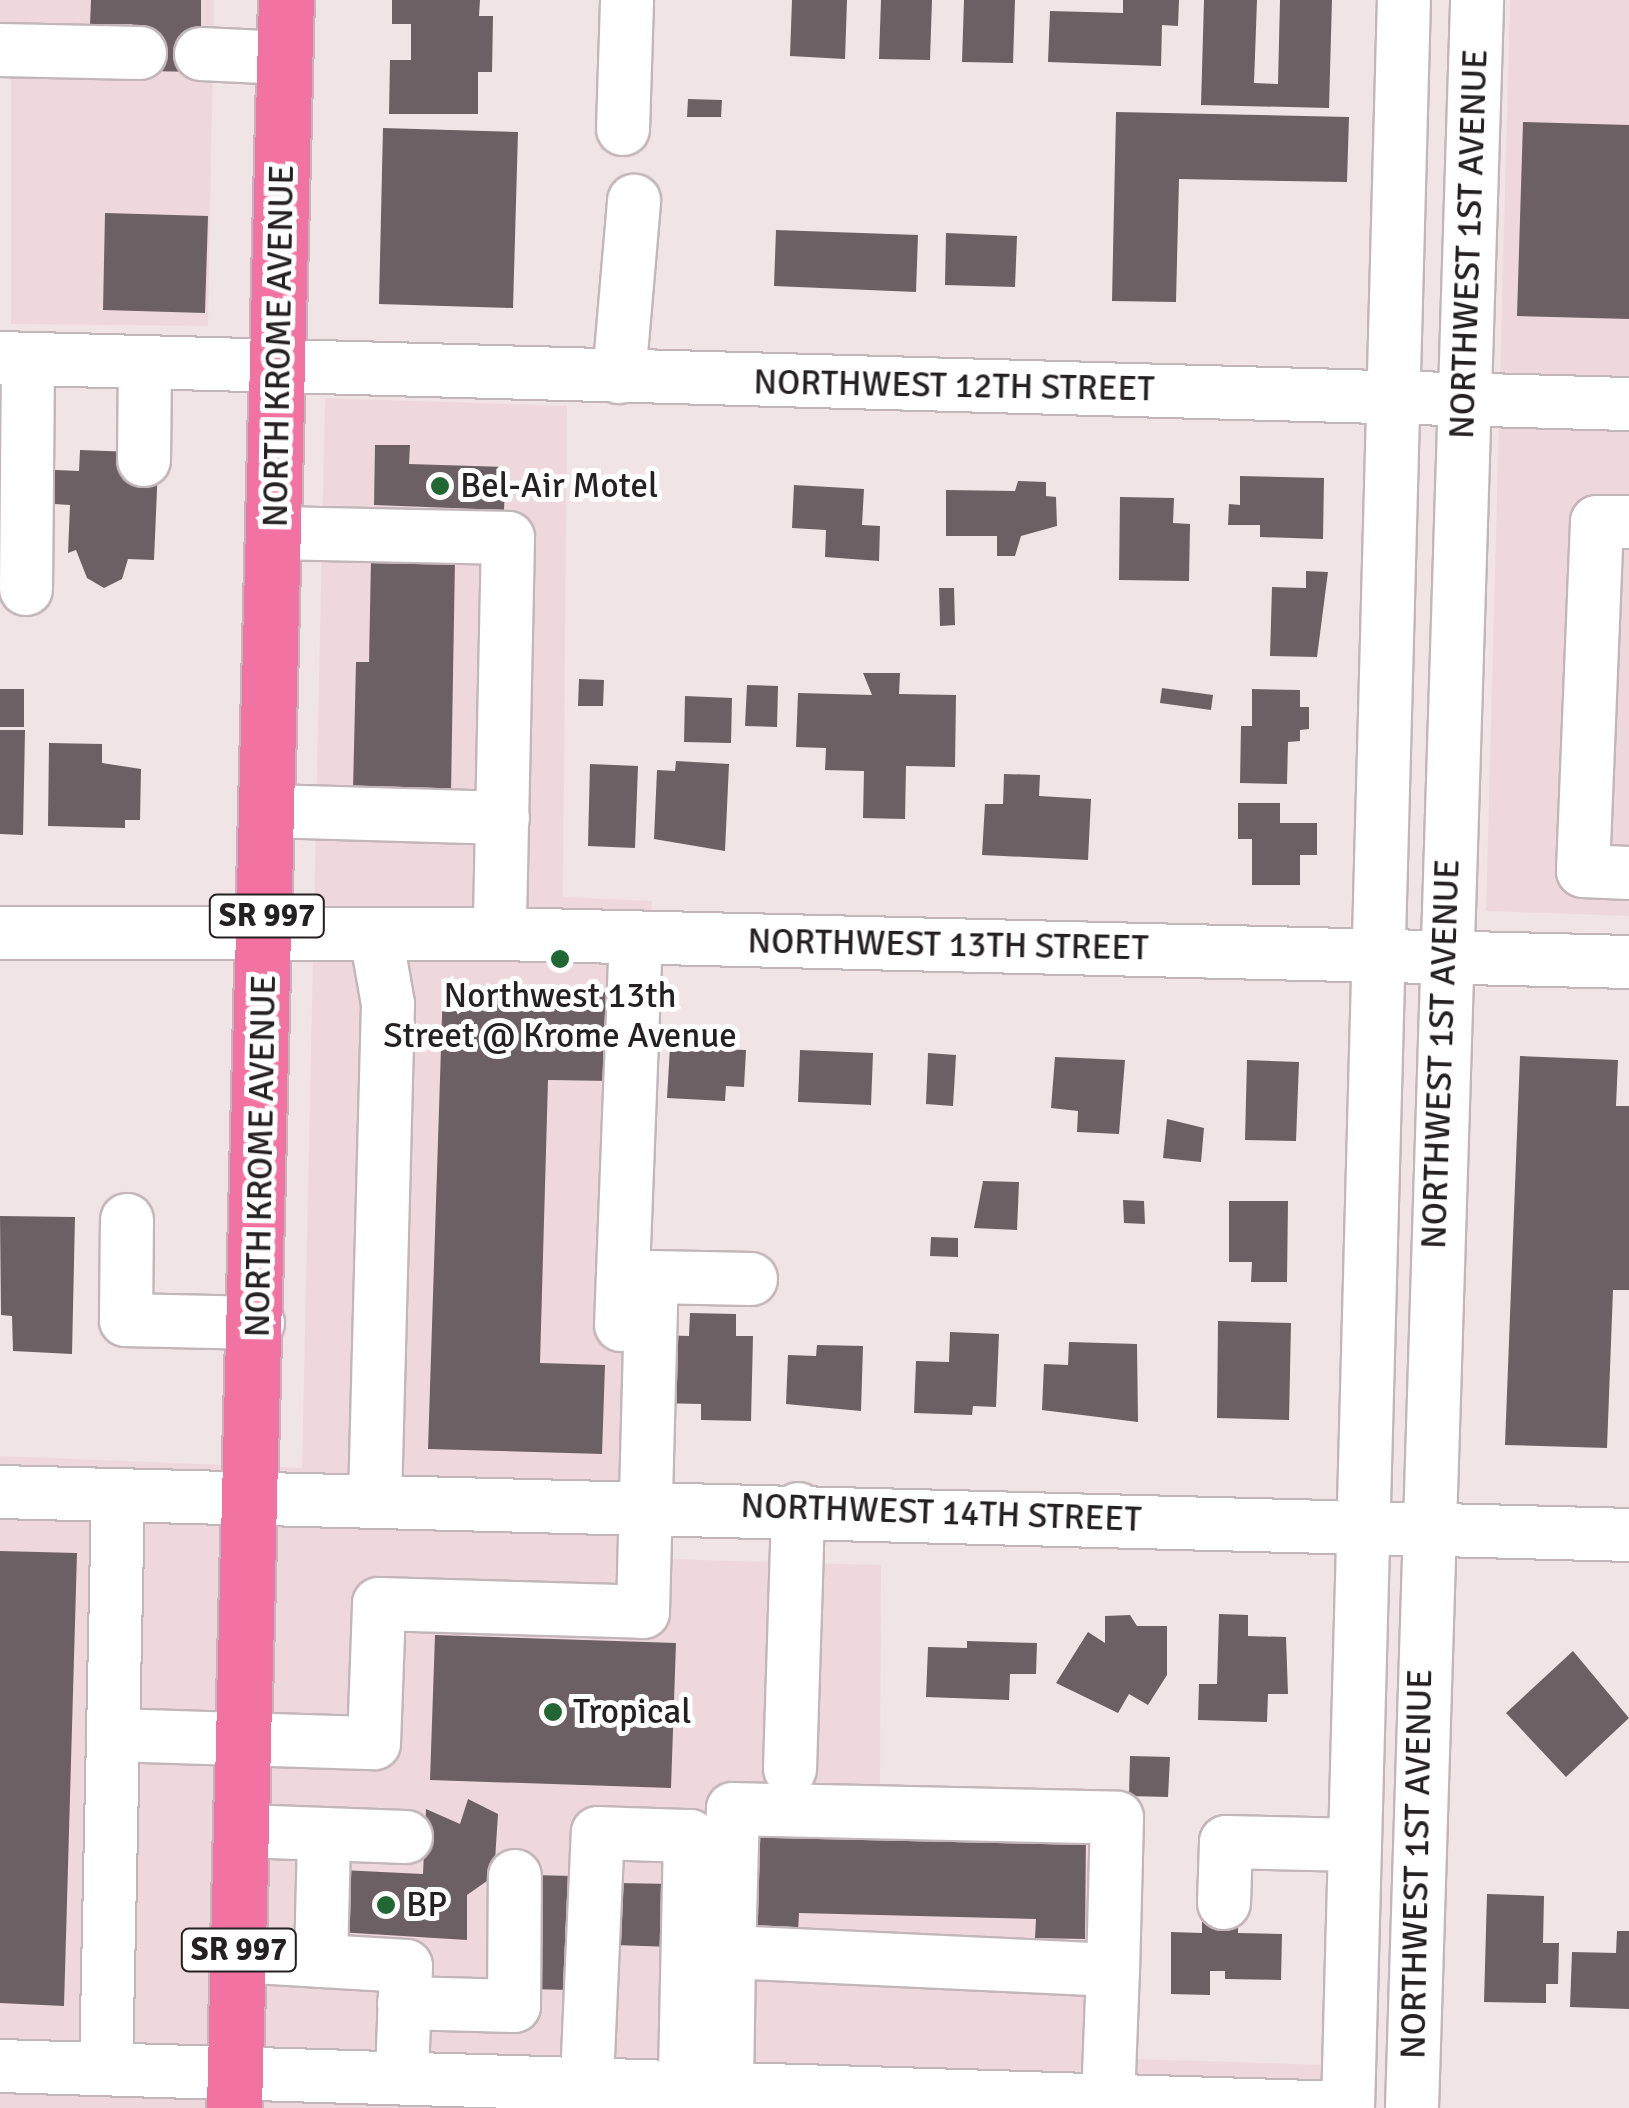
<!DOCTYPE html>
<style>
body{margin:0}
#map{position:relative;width:1629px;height:2108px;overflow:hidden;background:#f1e4e7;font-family:Signika,sans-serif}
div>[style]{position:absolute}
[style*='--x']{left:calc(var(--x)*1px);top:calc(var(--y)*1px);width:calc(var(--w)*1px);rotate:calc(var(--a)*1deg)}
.built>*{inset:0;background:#eed8de}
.building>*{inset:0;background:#6c6064}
.roads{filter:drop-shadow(2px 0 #c3b6ba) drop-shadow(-2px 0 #c3b6ba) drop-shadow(0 2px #c3b6ba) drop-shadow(0 -2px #c3b6ba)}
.minor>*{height:52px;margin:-26px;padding:0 26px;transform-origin:26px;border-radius:26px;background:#fff}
.highway>*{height:55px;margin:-27.5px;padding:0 27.5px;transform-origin:27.5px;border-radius:27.5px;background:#f273a1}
.dots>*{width:28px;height:28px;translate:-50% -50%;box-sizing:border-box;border:5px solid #fff;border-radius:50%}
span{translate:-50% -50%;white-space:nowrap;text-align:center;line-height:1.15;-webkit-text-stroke:10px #fff;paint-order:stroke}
.shield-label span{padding:2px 8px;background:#fff;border:2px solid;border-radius:8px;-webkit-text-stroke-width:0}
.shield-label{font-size:32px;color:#252022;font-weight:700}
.street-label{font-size:35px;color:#252022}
.poi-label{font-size:35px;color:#252022}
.left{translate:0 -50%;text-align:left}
</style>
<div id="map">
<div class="built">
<i style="clip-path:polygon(0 0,214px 0,208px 326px,11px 324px,11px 70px,0 68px)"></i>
<i style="clip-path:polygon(1510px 0,1629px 0,1629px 916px,1486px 911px)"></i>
<i style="clip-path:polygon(325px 398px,567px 406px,563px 897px,652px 901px,633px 1558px,881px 1565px,880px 1794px,1136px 1817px,1134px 2059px,1329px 2065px,1328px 2108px,0 2108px,0 1456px,302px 1468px)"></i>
</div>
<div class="building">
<i style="clip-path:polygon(91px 0,201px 0,201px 72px,145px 71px,132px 24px,90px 25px)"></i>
<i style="clip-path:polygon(392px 0,480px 0,479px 16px,493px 16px,492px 72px,478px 72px,478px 114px,389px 114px,390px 60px,411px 60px,411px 24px,392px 24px)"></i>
<i style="clip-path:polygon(792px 0,847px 0,845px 59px,790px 56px)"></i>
<i style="clip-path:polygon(881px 0,932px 0,930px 60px,879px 59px)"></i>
<i style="clip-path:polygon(964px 0,1015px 0,1013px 63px,962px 62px)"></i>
<i style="clip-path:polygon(1123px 0,1179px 0,1178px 26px,1162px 25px,1161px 66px,1048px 62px,1050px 11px,1123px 13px)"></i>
<i style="clip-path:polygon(1204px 0,1257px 0,1254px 83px,1278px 84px,1280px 0,1332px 0,1329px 108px,1201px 105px)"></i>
<i style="clip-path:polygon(688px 99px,722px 100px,721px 117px,687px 117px)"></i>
<i style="clip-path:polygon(1116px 112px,1349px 117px,1347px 182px,1179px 179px,1176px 302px,1112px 301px)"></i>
<i style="clip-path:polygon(1523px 122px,1629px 125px,1629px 319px,1517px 316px)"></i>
<i style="clip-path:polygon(383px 128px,518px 132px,513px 308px,379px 304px)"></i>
<i style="clip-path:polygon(105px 213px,208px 216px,205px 313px,103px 310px)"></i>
<i style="clip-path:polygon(776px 230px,918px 235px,916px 292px,774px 286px)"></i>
<i style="clip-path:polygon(946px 233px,1017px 236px,1015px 287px,945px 285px)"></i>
<i style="clip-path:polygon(375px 445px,410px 445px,409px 464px,506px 467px,504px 510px,374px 505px)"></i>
<i style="clip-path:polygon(80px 450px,132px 452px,158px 466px,154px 560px,128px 559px,122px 579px,104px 588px,87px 578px,76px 550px,68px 553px,70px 505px,54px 504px,55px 470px,79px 471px)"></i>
<i style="clip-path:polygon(1240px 476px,1324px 478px,1323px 539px,1260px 537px,1260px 525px,1228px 525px,1229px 504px,1240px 505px)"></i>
<i style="clip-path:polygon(1018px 481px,1046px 482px,1046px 496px,1056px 497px,1057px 526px,1021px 536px,1015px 556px,997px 556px,997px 536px,946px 536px,946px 490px,1015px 491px)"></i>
<i style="clip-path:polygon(794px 485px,864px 489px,862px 525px,880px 526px,879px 561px,825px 557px,826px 530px,792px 528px)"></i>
<i style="clip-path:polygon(1120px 497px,1174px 498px,1173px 523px,1190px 524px,1189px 581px,1119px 580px)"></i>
<i style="clip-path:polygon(371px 558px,455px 560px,451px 792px,353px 790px,356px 662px,369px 662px)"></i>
<i style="clip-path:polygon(1306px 571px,1328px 572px,1317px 657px,1270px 656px,1272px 587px,1306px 588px)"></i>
<i style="clip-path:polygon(939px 588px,954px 588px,955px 625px,940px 626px)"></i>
<i style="clip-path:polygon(863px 673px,900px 673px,899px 694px,956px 695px,955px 767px,906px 766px,905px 819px,863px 818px,864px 771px,825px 770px,826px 748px,796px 747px,798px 693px,872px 695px)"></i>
<i style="clip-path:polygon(579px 679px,604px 680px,603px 706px,578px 706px)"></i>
<i style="clip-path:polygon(747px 685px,778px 686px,777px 727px,745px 726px)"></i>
<i style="clip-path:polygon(1162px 688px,1213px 695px,1211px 710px,1160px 703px)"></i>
<i style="clip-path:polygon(0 689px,24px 689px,24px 727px,0 727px)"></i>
<i style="clip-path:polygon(1252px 689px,1300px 690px,1300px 707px,1309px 707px,1309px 729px,1300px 730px,1300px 741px,1288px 742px,1287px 784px,1240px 783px,1241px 726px,1252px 726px)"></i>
<i style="clip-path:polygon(685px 696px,732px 698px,731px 743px,684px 742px)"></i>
<i style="clip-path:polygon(0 730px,25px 730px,23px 835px,0 834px)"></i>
<i style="clip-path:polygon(49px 743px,102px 744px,102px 763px,141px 769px,140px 820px,125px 820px,125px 828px,48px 826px)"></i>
<i style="clip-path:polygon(676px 761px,729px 764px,725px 851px,654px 839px,657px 770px,675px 771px)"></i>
<i style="clip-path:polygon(590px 764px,638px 766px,635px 848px,588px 846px)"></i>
<i style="clip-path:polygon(1004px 774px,1040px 775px,1039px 796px,1091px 799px,1088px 860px,982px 855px,985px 804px,1003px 804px)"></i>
<i style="clip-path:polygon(1238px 803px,1280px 803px,1280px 823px,1317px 823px,1317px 855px,1300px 855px,1300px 885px,1252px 885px,1252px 839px,1238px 839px)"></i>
<i style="clip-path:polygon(443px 986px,616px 992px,613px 1081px,548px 1080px,540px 1363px,605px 1365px,602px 1454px,428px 1449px)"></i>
<i style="clip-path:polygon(670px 1047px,746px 1050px,744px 1087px,726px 1086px,725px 1101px,667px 1098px)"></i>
<i style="clip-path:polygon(800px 1050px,873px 1053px,871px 1105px,798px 1102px)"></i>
<i style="clip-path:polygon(928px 1053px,956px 1055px,953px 1106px,926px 1104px)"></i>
<i style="clip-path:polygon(1520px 1056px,1618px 1060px,1616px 1106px,1629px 1106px,1629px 1290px,1613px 1290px,1607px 1448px,1505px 1445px)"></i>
<i style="clip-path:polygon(1055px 1057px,1125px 1060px,1119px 1134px,1077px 1132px,1078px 1111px,1051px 1108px)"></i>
<i style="clip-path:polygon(1247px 1060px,1299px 1062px,1296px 1141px,1245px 1140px)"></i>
<i style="clip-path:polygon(1167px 1119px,1204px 1128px,1201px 1162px,1163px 1158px)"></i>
<i style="clip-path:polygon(983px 1181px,1019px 1182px,1017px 1230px,974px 1228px)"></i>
<i style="clip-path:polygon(1123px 1200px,1144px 1201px,1145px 1224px,1124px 1223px)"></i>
<i style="clip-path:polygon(1229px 1201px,1288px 1201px,1287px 1282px,1251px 1282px,1252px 1262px,1229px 1262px)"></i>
<i style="clip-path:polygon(0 1216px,75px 1217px,72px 1354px,13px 1351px,12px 1316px,1px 1315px)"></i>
<i style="clip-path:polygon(931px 1237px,958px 1238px,958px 1257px,930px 1256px)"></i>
<i style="clip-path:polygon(690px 1313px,736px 1314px,736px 1336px,753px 1336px,751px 1421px,701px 1420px,701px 1404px,657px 1403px,658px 1335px,689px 1336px)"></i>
<i style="clip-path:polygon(1218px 1321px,1291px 1323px,1289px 1420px,1217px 1418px)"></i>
<i style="clip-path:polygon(950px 1332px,999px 1334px,996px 1407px,973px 1406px,972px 1415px,914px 1413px,916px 1361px,949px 1362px)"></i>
<i style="clip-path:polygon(1069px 1342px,1137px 1344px,1138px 1422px,1042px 1410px,1044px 1364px,1068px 1365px)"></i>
<i style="clip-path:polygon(817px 1345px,863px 1346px,861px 1411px,786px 1404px,788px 1355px,816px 1356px)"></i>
<i style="clip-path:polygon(0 1551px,77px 1553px,64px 2006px,0 2003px)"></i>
<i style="clip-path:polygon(1219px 1614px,1248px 1615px,1248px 1636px,1286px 1637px,1288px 1694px,1268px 1694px,1267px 1722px,1198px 1720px,1199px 1684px,1217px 1684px)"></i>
<i style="clip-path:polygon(1130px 1615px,1137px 1626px,1167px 1626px,1167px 1675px,1148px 1705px,1129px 1694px,1118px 1713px,1056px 1683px,1088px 1632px,1105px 1643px,1105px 1616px)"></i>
<i style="clip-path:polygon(435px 1635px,676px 1643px,671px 1788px,430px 1780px)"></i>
<i style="clip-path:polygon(967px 1641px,1037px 1643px,1036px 1674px,1010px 1674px,1009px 1700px,926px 1697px,928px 1647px,967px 1648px)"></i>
<i style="clip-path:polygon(1573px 1651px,1629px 1718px,1566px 1777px,1506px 1713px)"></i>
<i style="clip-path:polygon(1130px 1756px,1170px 1757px,1168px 1797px,1129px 1796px)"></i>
<i style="clip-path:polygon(468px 1799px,498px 1814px,494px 1876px,467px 1895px,467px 1940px,338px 1932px,341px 1870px,423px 1874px,426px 1809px,460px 1824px)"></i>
<i style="clip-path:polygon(752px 1827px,1086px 1835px,1085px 1939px,1035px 1938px,1036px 1919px,799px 1913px,798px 1932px,749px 1931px)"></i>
<i style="clip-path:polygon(533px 1875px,572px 1876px,569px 1990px,530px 1989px)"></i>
<i style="clip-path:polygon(617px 1883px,673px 1884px,672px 1947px,615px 1945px)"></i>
<i style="clip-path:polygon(1487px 1894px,1544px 1896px,1543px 1943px,1559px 1943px,1558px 1984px,1546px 1984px,1546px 2003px,1484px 2002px)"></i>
<i style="clip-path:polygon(1202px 1915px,1238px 1915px,1238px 1933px,1282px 1934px,1281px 1980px,1225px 1979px,1225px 1971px,1210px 1971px,1210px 1995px,1171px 1994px,1171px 1932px,1202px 1933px)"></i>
<i style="clip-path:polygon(1617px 1931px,1629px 1931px,1629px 2009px,1570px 2007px,1572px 1952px,1616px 1953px)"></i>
</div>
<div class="roads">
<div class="minor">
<i style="--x:0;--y:50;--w:140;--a:1.2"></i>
<i style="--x:201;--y:54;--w:84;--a:2.7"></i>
<i style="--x:623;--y:129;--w:129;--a:-88.2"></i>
<i style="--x:0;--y:358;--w:1630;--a:1.62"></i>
<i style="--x:619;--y:377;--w:177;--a:-85.1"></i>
<i style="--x:144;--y:460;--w:97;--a:-89.4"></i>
<i style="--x:1629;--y:522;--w:32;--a:180"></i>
<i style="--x:1597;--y:522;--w:349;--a:92.3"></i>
<i style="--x:1583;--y:871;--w:46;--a:2.5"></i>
<i style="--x:276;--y:533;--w:232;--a:1.2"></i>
<i style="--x:508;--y:538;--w:396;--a:91.2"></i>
<i style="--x:26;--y:589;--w:230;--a:-89.5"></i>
<i style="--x:270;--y:811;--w:233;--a:1.7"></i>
<i style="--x:0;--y:933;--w:500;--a:0.11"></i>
<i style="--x:500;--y:934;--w:1129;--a:1.42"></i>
<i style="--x:127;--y:1220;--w:100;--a:90.6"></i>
<i style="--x:126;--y:1320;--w:132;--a:1.3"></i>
<i style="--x:621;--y:1325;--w:388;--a:-87.8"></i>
<i style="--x:0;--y:1492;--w:1630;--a:1.51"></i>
<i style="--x:375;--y:1500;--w:496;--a:-88.5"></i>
<i style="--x:388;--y:1004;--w:70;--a:-99.9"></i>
<i style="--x:113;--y:1735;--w:261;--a:1.8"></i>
<i style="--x:374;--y:1743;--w:139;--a:-87.9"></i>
<i style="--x:379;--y:1604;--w:264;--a:1.7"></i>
<i style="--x:643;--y:1612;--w:335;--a:-88.5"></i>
<i style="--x:652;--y:1277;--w:99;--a:1.2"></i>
<i style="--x:790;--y:1769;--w:260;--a:-88.2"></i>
<i style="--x:243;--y:1831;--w:163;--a:2.1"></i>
<i style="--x:1224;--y:1903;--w:61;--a:-88.1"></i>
<i style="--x:1226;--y:1842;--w:129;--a:1.3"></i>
<i style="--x:729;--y:1952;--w:143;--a:-88.4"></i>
<i style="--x:733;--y:1809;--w:384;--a:1.3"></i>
<i style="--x:1117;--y:1818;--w:152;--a:91.5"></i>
<i style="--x:239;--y:1956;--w:167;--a:3.4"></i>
<i style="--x:406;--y:1966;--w:108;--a:92.1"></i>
<i style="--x:321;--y:1961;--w:127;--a:-88.6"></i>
<i style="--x:404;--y:2003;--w:110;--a:1.6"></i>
<i style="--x:514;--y:2006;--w:130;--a:-89.6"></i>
<i style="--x:0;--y:2066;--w:1343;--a:1.79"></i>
<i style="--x:106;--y:2069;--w:574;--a:-88.8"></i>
<i style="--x:587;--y:2080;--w:247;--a:-87.5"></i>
<i style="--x:598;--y:1833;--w:92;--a:1.9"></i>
<i style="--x:690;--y:1836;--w:247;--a:91.2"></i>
<i style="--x:727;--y:2084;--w:132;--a:-89.1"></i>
<i style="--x:729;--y:1952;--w:384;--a:2.7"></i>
<i style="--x:1113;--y:1970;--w:129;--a:92.2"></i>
<i style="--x:1348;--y:2108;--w:2109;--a:-88.48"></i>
<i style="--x:1412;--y:2108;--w:2109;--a:-88.23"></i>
</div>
<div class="highway">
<i style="--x:234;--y:2108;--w:2109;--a:-88.59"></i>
</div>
</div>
<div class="dots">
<i style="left:440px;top:486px;background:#206734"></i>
<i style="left:560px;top:959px;background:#206734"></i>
<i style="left:553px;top:1712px;background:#206734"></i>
<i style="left:386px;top:1905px;background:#206734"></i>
</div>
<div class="shield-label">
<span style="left:267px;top:916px">SR 997</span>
<span style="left:239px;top:1950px">SR 997</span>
</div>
<div class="street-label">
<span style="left:1469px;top:244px;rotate:-88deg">NORTHWEST 1ST AVENUE</span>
<span style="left:279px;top:346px;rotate:-89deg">NORTH KROME AVENUE</span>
<span style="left:954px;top:386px;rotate:1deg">NORTHWEST 12TH STREET</span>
<span style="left:948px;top:945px;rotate:1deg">NORTHWEST 13TH STREET</span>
<span style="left:1441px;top:1054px;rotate:-88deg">NORTHWEST 1ST AVENUE</span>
<span style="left:261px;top:1156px;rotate:-89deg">NORTH KROME AVENUE</span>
<span style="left:941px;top:1513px;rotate:2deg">NORTHWEST 14TH STREET</span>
<span style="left:1417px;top:1864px;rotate:-89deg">NORTHWEST 1ST AVENUE</span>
</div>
<div class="poi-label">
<span class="left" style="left:460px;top:486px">Bel-Air Motel</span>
<span style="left:560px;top:1016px">Northwest 13th<br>Street @ Krome Avenue</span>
<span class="left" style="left:573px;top:1712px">Tropical</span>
<span class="left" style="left:406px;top:1905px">BP</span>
</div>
</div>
